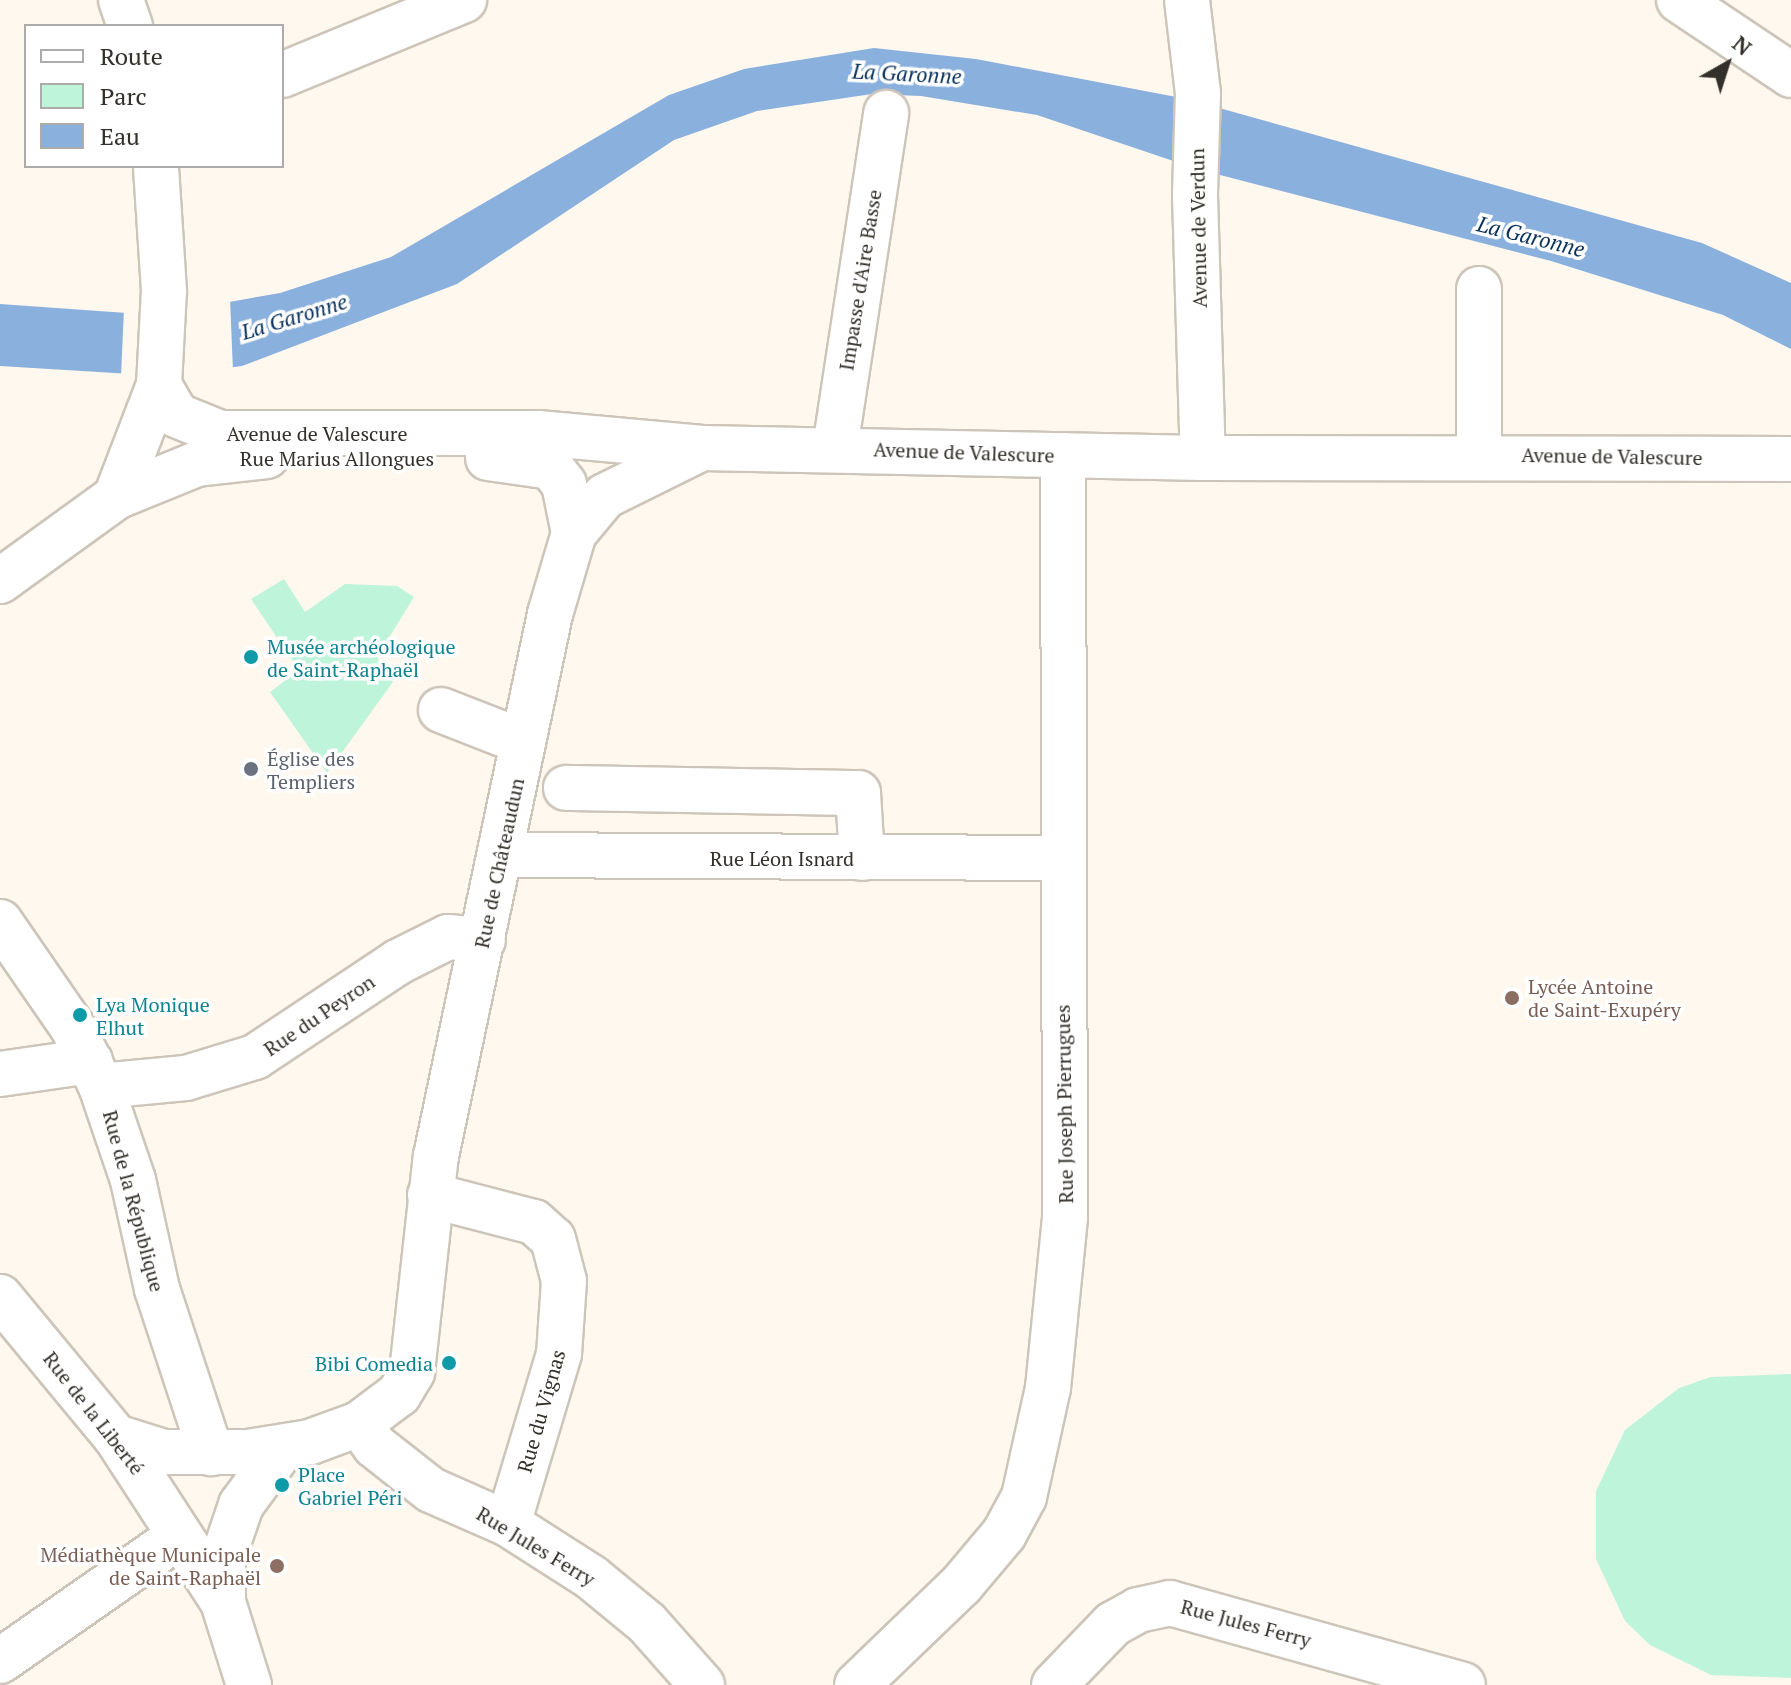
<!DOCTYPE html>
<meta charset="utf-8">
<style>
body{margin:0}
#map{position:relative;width:1791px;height:1685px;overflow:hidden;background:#fff8ee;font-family:"PT Serif",serif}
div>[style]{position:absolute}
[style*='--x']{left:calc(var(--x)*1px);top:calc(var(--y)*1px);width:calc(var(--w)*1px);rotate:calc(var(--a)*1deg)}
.green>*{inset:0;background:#bef4da}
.water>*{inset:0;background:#8ab0dd}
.pier>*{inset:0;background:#fff8ee}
.roads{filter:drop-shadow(2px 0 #cdc5b9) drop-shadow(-2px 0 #cdc5b9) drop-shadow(0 2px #cdc5b9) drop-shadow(0 -2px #cdc5b9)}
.minor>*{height:44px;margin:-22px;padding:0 22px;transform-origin:22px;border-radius:22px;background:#fff}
.major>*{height:44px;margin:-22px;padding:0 22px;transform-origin:22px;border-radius:22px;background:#fff}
.dots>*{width:22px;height:22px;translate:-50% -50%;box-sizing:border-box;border:4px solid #fff;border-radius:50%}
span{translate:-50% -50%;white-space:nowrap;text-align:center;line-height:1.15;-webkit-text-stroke:7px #fff;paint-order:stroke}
.street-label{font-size:20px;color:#33302b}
.culture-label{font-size:20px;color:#0d838f}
.left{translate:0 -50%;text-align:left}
.right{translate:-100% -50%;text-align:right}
.worship-label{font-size:20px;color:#5b616d}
.education-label{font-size:20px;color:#785e54}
.water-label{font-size:22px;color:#0a325b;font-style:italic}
.legend{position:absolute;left:24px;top:24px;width:260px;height:144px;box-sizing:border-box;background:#fff;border:2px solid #adacaa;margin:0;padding:10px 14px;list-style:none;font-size:24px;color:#33302b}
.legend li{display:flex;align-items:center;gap:16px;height:40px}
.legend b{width:40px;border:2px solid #adacaa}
.north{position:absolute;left:1687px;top:24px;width:80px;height:80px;-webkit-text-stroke:6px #fff;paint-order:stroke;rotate:39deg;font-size:22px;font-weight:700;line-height:32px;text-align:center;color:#33302b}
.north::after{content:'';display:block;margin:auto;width:28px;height:36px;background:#33302b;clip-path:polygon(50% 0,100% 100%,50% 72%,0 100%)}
</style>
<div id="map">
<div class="green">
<i style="clip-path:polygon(284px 579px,305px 612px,345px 584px,397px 586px,414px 597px,377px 657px,393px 682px,327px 773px,270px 692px,299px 670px,251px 599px)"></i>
<i style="clip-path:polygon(1791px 1374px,1791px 1678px,1711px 1675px,1650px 1645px,1625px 1621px,1596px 1559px,1596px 1491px,1625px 1430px,1679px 1388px,1711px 1377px)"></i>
</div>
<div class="water">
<i style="clip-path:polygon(874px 48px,976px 59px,1187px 99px,1702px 243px,1791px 283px,1791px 349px,1723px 315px,1551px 261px,1197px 169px,1037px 115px,921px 96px,872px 94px,757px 111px,674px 140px,457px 284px,242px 366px,164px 376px,0 366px,0 304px,155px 315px,280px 293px,391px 257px,669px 95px,744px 69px)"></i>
</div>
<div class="pier">
<i style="clip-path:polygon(230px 299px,233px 371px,164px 380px,121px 376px,124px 309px,155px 311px)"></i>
</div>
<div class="roads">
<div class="minor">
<i style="--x:1187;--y:0;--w:94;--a:83.3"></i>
<i style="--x:1198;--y:93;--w:102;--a:91.7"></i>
<i style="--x:1195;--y:195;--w:263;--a:88.3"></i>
<i style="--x:282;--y:75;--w:197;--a:-22.4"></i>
<i style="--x:1479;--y:289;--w:165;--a:90"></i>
<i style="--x:835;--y:448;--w:339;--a:-81.3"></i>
<i style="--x:441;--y:710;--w:88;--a:21.3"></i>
<i style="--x:566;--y:788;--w:292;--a:1"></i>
<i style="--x:858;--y:793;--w:65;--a:86.5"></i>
<i style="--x:503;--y:855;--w:558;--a:0.31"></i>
<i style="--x:0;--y:922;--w:129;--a:55.4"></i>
<i style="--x:73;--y:1028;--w:64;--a:64.2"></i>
<i style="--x:101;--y:1086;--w:99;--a:71.2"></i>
<i style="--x:133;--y:1180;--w:112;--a:77.6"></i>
<i style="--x:157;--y:1289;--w:173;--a:71.8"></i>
<i style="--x:0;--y:1074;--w:91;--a:-8.2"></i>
<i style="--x:101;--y:1086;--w:85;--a:-5.4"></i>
<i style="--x:186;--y:1078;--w:72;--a:-16.9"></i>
<i style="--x:255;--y:1057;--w:172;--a:-33.6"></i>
<i style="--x:398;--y:962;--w:56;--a:-26.6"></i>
<i style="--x:448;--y:937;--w:35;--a:5"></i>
<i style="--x:430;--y:1195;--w:107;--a:14.6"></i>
<i style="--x:534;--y:1222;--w:25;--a:42"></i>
<i style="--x:553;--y:1239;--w:43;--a:75.3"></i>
<i style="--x:564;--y:1281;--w:73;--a:93.9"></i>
<i style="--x:559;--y:1354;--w:177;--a:106.7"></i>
<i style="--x:359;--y:1424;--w:27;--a:54"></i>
<i style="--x:375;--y:1446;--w:71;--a:38.2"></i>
<i style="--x:431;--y:1490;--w:84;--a:23.8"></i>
<i style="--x:508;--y:1524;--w:98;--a:32.6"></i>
<i style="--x:591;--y:1577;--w:72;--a:39.4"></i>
<i style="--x:647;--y:1623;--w:83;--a:48.4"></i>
<i style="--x:116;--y:1437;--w:197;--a:57"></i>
<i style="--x:223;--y:1602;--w:87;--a:72.6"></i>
<i style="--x:223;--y:1602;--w:44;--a:-90"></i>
<i style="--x:223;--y:1558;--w:56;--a:-71.2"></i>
<i style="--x:241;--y:1505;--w:69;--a:-53.8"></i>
<i style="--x:0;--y:1661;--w:218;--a:-34.9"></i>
<i style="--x:857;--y:1685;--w:144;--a:-43.9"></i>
<i style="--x:961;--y:1585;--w:67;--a:-49.9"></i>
<i style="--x:1004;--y:1534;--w:42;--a:-61.6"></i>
<i style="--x:1024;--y:1497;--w:112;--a:-77.6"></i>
<i style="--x:1048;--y:1388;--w:172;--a:-84.3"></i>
<i style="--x:1065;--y:1217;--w:762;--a:-90.15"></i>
<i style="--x:1054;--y:1685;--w:85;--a:-46"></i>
<i style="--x:1113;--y:1624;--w:29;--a:-29"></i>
<i style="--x:1138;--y:1610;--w:33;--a:-12"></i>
<i style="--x:1170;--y:1603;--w:304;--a:15.6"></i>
</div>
<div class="major">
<i style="--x:121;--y:0;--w:28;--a:71"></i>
<i style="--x:1679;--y:0;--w:135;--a:33.8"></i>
<i style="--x:159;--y:385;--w:34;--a:60"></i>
<i style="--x:176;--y:415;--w:48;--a:22.2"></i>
<i style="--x:220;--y:433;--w:318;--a:0"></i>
<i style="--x:538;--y:433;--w:165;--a:5.2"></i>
<i style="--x:702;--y:448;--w:501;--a:1.14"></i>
<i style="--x:1203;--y:458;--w:588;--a:0.1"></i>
<i style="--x:488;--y:458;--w:64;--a:8.1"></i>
<i style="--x:551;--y:467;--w:21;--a:53"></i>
<i style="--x:564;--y:484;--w:50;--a:78.5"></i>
<i style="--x:116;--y:497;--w:120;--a:-69"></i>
<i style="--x:159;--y:385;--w:94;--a:-87"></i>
<i style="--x:164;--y:291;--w:125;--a:-93.7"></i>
<i style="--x:0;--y:581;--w:143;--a:-35.9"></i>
<i style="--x:116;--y:497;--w:87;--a:-22.2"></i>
<i style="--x:197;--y:464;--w:70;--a:-6.5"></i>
<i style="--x:0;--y:1297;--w:182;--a:50.4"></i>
<i style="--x:116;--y:1437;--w:50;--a:17.4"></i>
<i style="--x:164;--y:1452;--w:84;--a:0"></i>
<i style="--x:248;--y:1452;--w:63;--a:-9.2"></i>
<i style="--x:310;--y:1442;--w:52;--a:-20.2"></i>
<i style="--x:359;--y:1424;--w:50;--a:-36.9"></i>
<i style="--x:399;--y:1394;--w:26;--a:-59"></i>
<i style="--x:412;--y:1372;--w:217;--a:-83.7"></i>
<i style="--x:436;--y:1156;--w:554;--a:-78.12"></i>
<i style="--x:550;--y:614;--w:84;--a:-73.5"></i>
<i style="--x:574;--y:533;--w:48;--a:-50"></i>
<i style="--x:605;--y:496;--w:108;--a:-26.3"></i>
</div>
</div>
<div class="dots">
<i style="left:251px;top:657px;background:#0f9aa8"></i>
<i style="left:251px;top:769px;background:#6b7280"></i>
<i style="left:1512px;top:998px;background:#8d6e63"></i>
<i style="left:80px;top:1015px;background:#0f9aa8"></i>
<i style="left:449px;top:1363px;background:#0f9aa8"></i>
<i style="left:282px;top:1485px;background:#0f9aa8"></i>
<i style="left:277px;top:1566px;background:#8d6e63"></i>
</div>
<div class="street-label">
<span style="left:1198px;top:228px;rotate:-91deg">Avenue de Verdun</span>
<span style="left:860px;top:280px;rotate:-81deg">Impasse d'Aire Basse</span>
<span style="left:317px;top:433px">Avenue de Valescure</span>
<span style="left:964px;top:452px;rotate:2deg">Avenue de Valescure</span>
<span style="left:1612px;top:456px;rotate:1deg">Avenue de Valescure</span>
<span style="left:337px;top:458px">Rue Marius Allongues</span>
<span style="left:782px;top:858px">Rue Léon Isnard</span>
<span style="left:499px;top:863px;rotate:-78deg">Rue de Châteaudun</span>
<span style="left:319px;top:1015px;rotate:-34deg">Rue du Peyron</span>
<span style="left:1064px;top:1104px;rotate:-91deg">Rue Joseph Pierrugues</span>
<span style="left:134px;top:1201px;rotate:75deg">Rue de la République</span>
<span style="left:541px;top:1411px;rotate:-74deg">Rue du Vignas</span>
<span style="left:94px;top:1413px;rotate:52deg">Rue de la Liberté</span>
<span style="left:536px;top:1546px;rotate:31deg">Rue Jules Ferry</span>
<span style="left:1246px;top:1623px;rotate:15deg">Rue Jules Ferry</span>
</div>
<div class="culture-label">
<span class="left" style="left:267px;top:658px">Musée archéologique<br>de Saint-Raphaël</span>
<span class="left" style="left:96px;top:1016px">Lya Monique<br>Elhut</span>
<span class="right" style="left:433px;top:1363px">Bibi Comedia</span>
<span class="left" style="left:298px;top:1486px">Place<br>Gabriel Péri</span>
</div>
<div class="worship-label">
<span class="left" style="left:267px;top:770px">Église des<br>Templiers</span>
</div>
<div class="education-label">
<span class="left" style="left:1528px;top:998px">Lycée Antoine<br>de Saint-Exupéry</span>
<span class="right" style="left:261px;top:1566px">Médiathèque Municipale<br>de Saint-Raphaël</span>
</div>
<div class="water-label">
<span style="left:907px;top:73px;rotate:3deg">La Garonne</span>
<span style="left:1531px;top:236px;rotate:14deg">La Garonne</span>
<span style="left:294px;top:316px;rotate:-17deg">La Garonne</span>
</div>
<ul class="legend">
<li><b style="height:10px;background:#fff"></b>Route</li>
<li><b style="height:22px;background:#bef4da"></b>Parc</li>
<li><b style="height:22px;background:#8ab0dd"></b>Eau</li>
</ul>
<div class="north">N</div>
</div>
